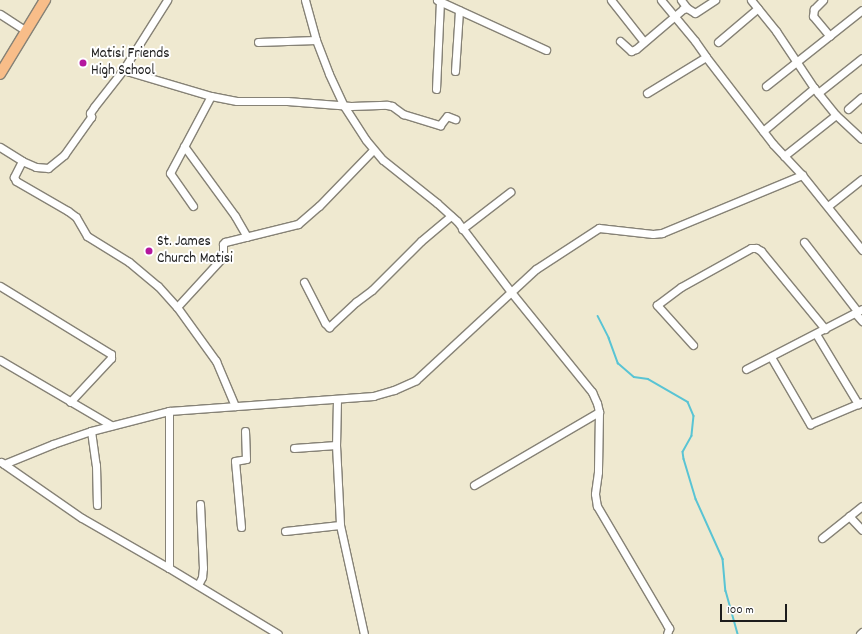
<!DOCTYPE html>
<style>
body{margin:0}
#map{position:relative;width:862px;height:634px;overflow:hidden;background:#efe9d0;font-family:Dekko,sans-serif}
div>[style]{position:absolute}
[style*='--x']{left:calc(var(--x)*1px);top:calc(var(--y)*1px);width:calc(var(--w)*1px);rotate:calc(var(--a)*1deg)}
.stream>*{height:1.5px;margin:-0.75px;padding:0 0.75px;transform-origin:0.75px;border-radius:0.75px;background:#59c4d4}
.roads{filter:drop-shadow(1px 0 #868276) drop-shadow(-1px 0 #868276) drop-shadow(0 1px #868276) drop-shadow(0 -1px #868276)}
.minor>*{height:7px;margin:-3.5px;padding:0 3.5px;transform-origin:3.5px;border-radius:3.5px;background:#fff}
.highway>*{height:10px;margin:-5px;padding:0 5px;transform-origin:5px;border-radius:5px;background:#f8bd89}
.dots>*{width:11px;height:11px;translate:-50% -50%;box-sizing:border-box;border:2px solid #fff;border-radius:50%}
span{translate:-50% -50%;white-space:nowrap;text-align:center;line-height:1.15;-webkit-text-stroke:4px #fff;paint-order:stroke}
.poi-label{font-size:15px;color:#1c1c1c}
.left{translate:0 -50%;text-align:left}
.scale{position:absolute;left:720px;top:604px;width:67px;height:18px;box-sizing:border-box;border:2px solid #1c1c1c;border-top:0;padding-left:5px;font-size:12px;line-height:14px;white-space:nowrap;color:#1c1c1c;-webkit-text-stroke:3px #fff;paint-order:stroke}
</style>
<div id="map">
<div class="stream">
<i style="--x:598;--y:316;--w:25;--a:63"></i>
<i style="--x:609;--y:338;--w:27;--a:70"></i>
<i style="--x:618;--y:363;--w:21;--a:41"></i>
<i style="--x:634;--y:377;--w:14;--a:8"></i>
<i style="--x:648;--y:379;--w:46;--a:29.9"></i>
<i style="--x:688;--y:402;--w:15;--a:67"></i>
<i style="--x:694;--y:416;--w:20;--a:96"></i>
<i style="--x:692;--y:436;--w:18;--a:119"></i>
<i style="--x:683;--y:452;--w:7;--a:82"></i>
<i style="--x:684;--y:459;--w:42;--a:73.3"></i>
<i style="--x:696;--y:499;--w:66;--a:65.8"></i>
<i style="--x:723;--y:559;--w:32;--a:85"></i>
<i style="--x:726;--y:591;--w:45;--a:74.4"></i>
</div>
<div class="roads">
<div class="minor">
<i style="--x:305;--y:0;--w:41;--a:74.6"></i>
<i style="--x:316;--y:40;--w:36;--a:69"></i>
<i style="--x:329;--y:74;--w:35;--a:65"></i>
<i style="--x:344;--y:106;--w:40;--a:57.1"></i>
<i style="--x:366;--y:140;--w:26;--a:50"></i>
<i style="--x:383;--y:160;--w:69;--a:38.5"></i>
<i style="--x:437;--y:203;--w:27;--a:42"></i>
<i style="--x:457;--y:221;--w:89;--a:52.7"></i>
<i style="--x:511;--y:292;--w:129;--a:51"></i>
<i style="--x:592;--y:392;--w:12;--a:66"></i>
<i style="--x:597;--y:403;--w:9;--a:77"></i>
<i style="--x:599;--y:412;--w:60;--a:91"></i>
<i style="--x:598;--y:472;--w:22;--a:98"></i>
<i style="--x:595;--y:494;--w:12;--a:81"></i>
<i style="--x:597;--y:506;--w:138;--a:59.5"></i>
<i style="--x:667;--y:625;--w:4;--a:56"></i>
<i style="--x:669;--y:628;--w:6;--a:108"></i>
<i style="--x:437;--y:0;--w:120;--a:24.6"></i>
<i style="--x:611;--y:0;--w:53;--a:51.8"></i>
<i style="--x:661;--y:0;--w:53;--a:50.3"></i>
<i style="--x:695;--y:41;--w:19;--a:55"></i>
<i style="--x:706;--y:57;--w:110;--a:52.4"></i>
<i style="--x:773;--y:144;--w:42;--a:46.9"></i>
<i style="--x:802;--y:175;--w:96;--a:51.3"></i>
<i style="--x:681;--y:0;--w:10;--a:53"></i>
<i style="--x:751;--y:0;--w:40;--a:51"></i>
<i style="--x:776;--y:31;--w:69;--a:56.3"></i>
<i style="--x:814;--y:88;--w:35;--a:51"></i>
<i style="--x:836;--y:115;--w:35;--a:43"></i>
<i style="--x:823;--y:0;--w:13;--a:135"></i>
<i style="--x:814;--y:9;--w:7;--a:98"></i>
<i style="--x:813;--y:16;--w:26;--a:50"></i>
<i style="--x:0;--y:14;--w:31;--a:33"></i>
<i style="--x:620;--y:41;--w:15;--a:42"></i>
<i style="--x:631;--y:51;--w:5;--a:-22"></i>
<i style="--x:636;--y:49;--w:62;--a:-40.4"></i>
<i style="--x:683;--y:9;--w:4;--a:-14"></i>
<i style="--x:687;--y:8;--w:9;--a:32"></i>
<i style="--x:695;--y:13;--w:24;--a:-33"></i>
<i style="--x:258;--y:42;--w:58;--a:-2"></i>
<i style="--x:718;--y:42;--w:52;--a:-40.4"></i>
<i style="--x:123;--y:70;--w:92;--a:16.5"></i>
<i style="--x:211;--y:96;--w:26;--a:11"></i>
<i style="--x:237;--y:101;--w:50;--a:0"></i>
<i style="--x:287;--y:101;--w:64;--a:4.5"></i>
<i style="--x:351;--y:106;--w:36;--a:-2"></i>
<i style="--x:387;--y:105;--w:5;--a:11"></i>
<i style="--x:392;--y:106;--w:14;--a:36"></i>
<i style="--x:403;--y:114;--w:39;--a:17"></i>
<i style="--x:440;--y:125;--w:11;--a:-52"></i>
<i style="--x:447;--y:116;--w:9;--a:21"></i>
<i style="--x:455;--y:71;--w:61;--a:-86.2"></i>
<i style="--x:766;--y:86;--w:122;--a:-38.4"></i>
<i style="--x:436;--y:89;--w:87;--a:-87.4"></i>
<i style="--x:647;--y:93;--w:69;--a:-31.4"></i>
<i style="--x:818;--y:93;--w:56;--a:-38.5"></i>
<i style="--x:848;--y:109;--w:18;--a:-41"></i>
<i style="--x:763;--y:131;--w:67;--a:-40.1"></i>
<i style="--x:184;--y:146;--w:87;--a:53.9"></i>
<i style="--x:235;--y:216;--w:24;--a:60"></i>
<i style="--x:0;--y:147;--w:26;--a:32"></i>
<i style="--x:22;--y:161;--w:18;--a:117"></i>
<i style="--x:14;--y:177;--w:4;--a:63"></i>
<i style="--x:16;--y:181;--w:60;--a:30"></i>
<i style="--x:68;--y:211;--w:10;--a:37"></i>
<i style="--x:76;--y:217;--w:22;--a:60"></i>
<i style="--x:87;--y:236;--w:49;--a:31.8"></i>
<i style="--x:129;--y:262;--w:38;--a:40"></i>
<i style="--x:158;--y:286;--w:28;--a:48"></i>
<i style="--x:177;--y:307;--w:67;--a:54.2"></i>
<i style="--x:216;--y:361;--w:49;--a:67.1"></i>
<i style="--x:784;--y:156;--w:66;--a:-38.3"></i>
<i style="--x:22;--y:161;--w:15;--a:23"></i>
<i style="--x:36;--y:167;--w:12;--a:5"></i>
<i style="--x:48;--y:168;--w:21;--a:-39"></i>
<i style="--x:64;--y:155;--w:47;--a:-54.6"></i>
<i style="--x:91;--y:117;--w:4;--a:-104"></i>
<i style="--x:90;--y:113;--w:7;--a:-56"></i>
<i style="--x:94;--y:107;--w:47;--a:-51.9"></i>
<i style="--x:123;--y:70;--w:83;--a:-57.8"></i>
<i style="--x:193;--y:206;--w:40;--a:-124.9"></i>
<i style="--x:170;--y:173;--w:87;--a:-62"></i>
<i style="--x:828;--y:206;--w:43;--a:-38.5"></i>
<i style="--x:462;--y:229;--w:61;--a:-37.6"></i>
<i style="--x:804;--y:242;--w:88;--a:52.4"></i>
<i style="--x:304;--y:282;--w:46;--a:62.9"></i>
<i style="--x:325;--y:323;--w:6;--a:45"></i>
<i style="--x:329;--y:327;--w:37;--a:-43"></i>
<i style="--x:356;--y:302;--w:20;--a:-37"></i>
<i style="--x:372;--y:290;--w:69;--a:-45"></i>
<i style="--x:421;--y:241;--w:39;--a:-40"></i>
<i style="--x:0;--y:286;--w:130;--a:31.5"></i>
<i style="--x:111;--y:354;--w:4;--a:90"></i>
<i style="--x:111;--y:358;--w:60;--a:133"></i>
<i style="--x:177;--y:307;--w:68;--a:-47.4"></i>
<i style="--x:223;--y:257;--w:13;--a:-90"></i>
<i style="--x:223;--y:244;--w:3;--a:-45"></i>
<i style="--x:225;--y:242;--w:75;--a:-13.9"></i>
<i style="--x:298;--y:224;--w:28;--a:-41"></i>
<i style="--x:319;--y:206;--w:78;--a:-46"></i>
<i style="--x:855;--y:313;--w:11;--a:49"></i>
<i style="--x:816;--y:334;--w:82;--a:59"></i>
<i style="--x:693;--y:345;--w:54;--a:-132"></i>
<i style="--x:657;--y:305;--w:30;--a:-37"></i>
<i style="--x:681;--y:287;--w:80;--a:-29.1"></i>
<i style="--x:751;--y:248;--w:5;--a:0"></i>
<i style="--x:756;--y:248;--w:6;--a:31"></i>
<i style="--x:761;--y:251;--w:101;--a:50.6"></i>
<i style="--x:771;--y:357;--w:78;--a:59.8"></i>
<i style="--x:810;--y:424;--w:56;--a:-22.9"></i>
<i style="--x:0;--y:360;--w:129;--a:30.4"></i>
<i style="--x:746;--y:369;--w:131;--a:-27.3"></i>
<i style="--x:337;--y:399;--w:46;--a:91.2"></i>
<i style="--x:336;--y:445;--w:80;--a:87.1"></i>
<i style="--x:340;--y:525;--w:112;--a:77.6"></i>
<i style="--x:169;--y:411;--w:157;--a:90"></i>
<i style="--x:91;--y:431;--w:34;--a:82"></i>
<i style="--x:96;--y:465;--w:40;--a:88.6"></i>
<i style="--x:294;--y:448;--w:42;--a:-4.1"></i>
<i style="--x:1;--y:462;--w:98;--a:34.7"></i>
<i style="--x:82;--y:518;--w:100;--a:29.9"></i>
<i style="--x:169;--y:568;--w:127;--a:31.2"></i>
<i style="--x:4;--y:464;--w:53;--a:-22.2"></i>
<i style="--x:53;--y:444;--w:40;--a:-18.9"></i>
<i style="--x:91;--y:431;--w:81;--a:-14.4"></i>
<i style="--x:169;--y:411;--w:205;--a:-4.2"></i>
<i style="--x:373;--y:396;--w:22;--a:-16"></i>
<i style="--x:394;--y:390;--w:24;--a:-24"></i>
<i style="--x:416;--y:380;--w:163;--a:-42.8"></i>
<i style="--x:536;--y:269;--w:75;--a:-33.1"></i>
<i style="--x:599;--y:228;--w:54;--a:6.3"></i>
<i style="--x:653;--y:234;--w:9;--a:-6"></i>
<i style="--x:662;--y:233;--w:152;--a:-22.5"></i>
<i style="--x:474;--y:485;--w:145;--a:-30.3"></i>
<i style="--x:849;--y:516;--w:19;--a:47"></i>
<i style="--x:241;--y:527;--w:66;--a:-95.2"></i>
<i style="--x:235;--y:461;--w:11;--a:-10"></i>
<i style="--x:246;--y:459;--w:28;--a:-92"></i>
<i style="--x:285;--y:531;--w:55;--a:-6.2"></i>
<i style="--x:822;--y:538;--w:51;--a:-38.7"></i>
<i style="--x:198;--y:585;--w:9;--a:-63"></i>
<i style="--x:202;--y:577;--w:9;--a:-84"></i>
<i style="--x:203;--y:568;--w:64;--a:-92.7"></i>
<i style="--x:860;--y:634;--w:3;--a:-45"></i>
</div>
<div class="highway">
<i style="--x:0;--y:74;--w:87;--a:-58.7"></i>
</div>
</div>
<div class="dots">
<i style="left:83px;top:63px;background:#b5179e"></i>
<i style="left:149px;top:251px;background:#b5179e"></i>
</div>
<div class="poi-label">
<span class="left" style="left:91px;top:63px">Matisi Friends<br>High School</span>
<span class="left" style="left:157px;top:251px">St. James<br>Church Matisi</span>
</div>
<div class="scale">100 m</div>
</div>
